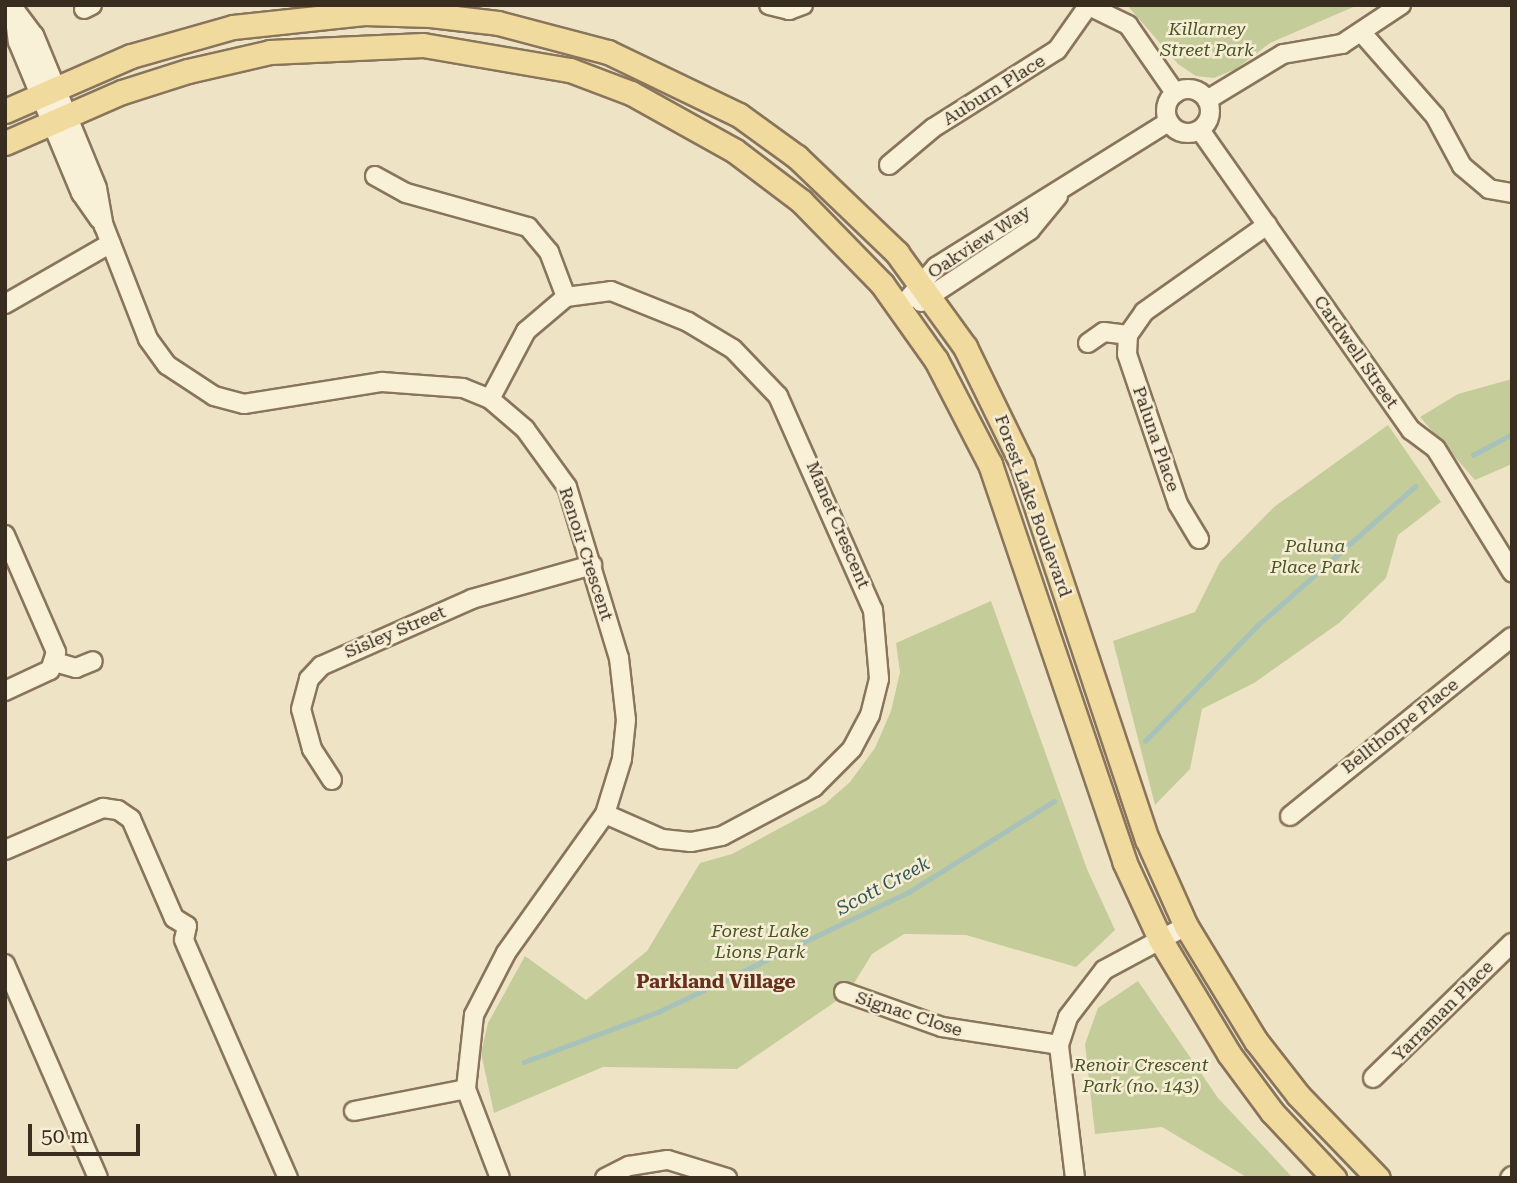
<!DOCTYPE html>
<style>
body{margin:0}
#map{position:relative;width:1517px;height:1183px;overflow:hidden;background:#eee4c5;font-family:"Roboto Serif",serif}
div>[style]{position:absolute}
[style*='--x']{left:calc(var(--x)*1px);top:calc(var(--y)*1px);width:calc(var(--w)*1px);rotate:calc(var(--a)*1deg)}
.green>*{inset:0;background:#c4cc99}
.stream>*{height:4.5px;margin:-2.25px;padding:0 2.25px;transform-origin:2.25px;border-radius:2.25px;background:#a7c1bb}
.roads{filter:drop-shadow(2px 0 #89755b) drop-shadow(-2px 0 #89755b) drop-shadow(0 2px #89755b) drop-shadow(0 -2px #89755b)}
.minor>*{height:18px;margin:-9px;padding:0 9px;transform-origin:9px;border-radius:9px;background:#f9f0d8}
.minor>.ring{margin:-9px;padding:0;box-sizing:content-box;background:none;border:18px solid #f9f0d8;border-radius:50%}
.major>*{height:23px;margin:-11.5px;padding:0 11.5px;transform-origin:11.5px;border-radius:11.5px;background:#f1da9d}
span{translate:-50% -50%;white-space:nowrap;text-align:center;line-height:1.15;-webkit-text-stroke:5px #f6edd4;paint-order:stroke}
.park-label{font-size:18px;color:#475625;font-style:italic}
.street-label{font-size:18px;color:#392d1f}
.water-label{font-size:19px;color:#2e5958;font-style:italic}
.neighbourhood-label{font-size:19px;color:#66301e;font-weight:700}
.frame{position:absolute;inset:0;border:7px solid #392d1f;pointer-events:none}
.scale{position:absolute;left:28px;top:1124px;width:112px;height:32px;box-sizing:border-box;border:4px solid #392d1f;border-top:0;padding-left:9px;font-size:21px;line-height:24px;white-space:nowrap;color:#392d1f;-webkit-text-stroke:5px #f6edd4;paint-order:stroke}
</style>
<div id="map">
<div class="green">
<i style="clip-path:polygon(1127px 5px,1358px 5px,1270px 43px,1236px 69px,1214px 78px,1196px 76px,1178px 64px)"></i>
<i style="clip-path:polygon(1512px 379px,1512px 464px,1475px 480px,1420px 417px,1458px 394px)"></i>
<i style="clip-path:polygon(1388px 425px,1441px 502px,1398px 535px,1386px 578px,1339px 623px,1254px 683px,1202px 709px,1190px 769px,1155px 805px,1113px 641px,1195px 612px,1220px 562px,1274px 507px)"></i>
<i style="clip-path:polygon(991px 601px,1087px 869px,1115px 930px,1076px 967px,966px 935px,904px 934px,872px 954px,848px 993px,737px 1069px,603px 1067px,494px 1113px,481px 1053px,488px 1023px,525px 956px,586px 1000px,647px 951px,700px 863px,732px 854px,825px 804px,850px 782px,875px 748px,891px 711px,900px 672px,896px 643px)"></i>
<i style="clip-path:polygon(1138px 981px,1218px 1098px,1293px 1178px,1248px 1178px,1162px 1127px,1095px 1134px,1085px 1044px,1098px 1008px)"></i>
</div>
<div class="stream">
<i style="--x:1473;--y:455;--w:44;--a:-28.3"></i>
<i style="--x:1145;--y:741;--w:161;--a:-45.8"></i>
<i style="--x:1257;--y:626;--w:211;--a:-41.5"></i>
<i style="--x:524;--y:1062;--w:143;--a:-20.5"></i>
<i style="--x:658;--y:1012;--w:278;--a:-25.6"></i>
<i style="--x:909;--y:892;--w:171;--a:-32.1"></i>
</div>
<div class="roads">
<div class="minor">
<i style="--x:11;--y:5;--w:38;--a:53"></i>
<i style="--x:34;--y:35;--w:165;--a:67.6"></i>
<i style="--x:97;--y:188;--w:39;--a:80"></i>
<i style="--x:104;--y:226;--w:121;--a:68.7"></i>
<i style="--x:148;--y:339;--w:32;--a:54"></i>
<i style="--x:167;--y:365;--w:56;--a:33.4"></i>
<i style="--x:214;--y:396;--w:31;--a:15"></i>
<i style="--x:244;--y:404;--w:140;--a:-9.1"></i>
<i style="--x:382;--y:382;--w:81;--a:4.2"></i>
<i style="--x:463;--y:388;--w:29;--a:22"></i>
<i style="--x:490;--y:399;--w:46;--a:40.6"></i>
<i style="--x:525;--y:429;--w:72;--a:54.1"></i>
<i style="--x:567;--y:487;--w:179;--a:73.1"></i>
<i style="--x:619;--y:658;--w:62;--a:83.6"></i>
<i style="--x:626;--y:720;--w:39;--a:96"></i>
<i style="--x:622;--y:759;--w:58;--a:107.2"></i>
<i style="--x:605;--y:814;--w:171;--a:125.5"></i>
<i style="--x:506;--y:953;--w:70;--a:117.3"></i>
<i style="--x:474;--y:1015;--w:74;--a:96.2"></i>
<i style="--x:466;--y:1089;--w:95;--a:69.1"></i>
<i style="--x:769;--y:5;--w:21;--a:14"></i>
<i style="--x:789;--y:10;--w:15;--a:-20"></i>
<i style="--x:1087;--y:5;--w:46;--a:26"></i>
<i style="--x:1128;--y:25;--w:83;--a:55.3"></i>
<i style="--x:84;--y:9;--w:9;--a:-27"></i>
<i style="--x:14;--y:11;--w:31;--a:83"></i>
<i style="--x:18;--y:42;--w:164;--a:67.4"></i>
<i style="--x:81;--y:193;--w:32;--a:55"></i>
<i style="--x:1362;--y:33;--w:111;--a:48.7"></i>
<i style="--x:1435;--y:116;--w:57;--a:61.6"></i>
<i style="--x:1462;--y:166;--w:35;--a:40"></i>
<i style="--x:1489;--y:189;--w:23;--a:10"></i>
<i class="ring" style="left:1166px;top:89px;width:26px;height:26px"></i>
<i style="--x:1207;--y:100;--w:89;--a:-31.2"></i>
<i style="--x:1283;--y:54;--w:60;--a:-9.6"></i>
<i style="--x:1342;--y:44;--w:71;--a:-33.5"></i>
<i style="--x:1200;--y:130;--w:367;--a:54.9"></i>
<i style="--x:1411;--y:430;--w:31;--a:37"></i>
<i style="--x:1436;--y:449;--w:145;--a:58.3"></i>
<i style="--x:889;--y:165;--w:57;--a:-40.1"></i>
<i style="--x:933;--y:128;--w:146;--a:-32.2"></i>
<i style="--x:1057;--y:50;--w:54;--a:-54.8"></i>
<i style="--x:375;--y:176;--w:35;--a:29"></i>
<i style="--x:406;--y:193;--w:127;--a:15.6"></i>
<i style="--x:528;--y:227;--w:33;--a:50"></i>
<i style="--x:549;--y:252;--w:48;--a:69.3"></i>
<i style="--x:921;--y:302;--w:131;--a:-33.4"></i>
<i style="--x:1030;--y:230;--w:44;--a:-50.5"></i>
<i style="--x:5;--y:304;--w:122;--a:-29.9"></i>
<i style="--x:900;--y:308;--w:55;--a:-48.7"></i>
<i style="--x:936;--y:267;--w:274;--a:-32"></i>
<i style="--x:1088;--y:343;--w:19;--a:-35"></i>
<i style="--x:1104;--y:332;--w:24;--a:7"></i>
<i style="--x:490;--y:399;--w:77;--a:-62.1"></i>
<i style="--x:526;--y:331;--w:52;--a:-40.4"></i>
<i style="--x:566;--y:297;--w:45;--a:-7.6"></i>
<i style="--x:611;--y:291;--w:83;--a:21.9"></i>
<i style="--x:688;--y:322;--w:52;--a:31"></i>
<i style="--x:733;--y:349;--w:65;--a:46.2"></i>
<i style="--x:778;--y:396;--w:234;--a:66.1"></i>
<i style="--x:873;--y:610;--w:69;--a:85"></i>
<i style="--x:879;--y:679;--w:37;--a:104"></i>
<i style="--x:870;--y:715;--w:38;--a:118"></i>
<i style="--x:852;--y:749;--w:54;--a:135"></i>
<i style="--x:814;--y:787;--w:104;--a:152"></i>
<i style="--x:722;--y:836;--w:32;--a:169"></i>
<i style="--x:691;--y:842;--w:29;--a:-174"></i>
<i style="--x:662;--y:839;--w:62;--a:-156.3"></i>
<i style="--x:5;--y:535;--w:128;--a:66.4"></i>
<i style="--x:56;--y:652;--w:19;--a:108"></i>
<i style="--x:50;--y:670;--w:50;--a:155"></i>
<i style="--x:1199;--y:539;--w:41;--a:-121"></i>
<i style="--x:1178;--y:504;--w:158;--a:-108.8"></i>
<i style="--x:1127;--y:354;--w:19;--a:-87"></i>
<i style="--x:1128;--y:335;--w:28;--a:-55"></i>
<i style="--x:1144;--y:312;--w:151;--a:-35.3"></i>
<i style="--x:55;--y:662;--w:22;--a:16"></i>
<i style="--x:76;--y:668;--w:18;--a:-22"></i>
<i style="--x:332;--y:780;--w:37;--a:-123"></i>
<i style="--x:312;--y:749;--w:41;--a:-105.4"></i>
<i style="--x:301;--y:709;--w:31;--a:-75"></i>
<i style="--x:309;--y:679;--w:18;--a:-47"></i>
<i style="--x:321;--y:666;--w:165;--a:-23.9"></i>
<i style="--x:472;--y:599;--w:125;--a:-15.8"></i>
<i style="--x:1290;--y:816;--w:285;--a:-38.9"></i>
<i style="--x:5;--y:850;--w:107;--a:-23.2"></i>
<i style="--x:103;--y:808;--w:15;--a:8"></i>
<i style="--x:118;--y:810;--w:16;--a:35"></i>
<i style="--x:131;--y:819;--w:108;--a:66.5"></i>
<i style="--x:174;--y:918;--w:15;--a:32"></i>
<i style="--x:187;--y:926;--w:14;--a:102"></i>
<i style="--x:184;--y:940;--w:260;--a:66.4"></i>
<i style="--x:5;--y:964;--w:233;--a:66.5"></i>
<i style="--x:844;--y:992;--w:104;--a:19.7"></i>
<i style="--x:942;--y:1027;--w:118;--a:8.7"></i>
<i style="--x:1373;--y:1078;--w:194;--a:-44.2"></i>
<i style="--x:354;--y:1111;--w:114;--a:-11.1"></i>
<i style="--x:605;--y:1178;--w:27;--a:-27"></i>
<i style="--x:629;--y:1166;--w:39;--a:-9"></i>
<i style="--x:668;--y:1160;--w:62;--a:17"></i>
<i style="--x:1075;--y:1178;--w:134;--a:-96.9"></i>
<i style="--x:1059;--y:1045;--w:29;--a:-72"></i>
<i style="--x:1068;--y:1017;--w:59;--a:-52.5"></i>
<i style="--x:1104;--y:970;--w:93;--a:-28.2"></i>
<i style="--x:1510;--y:1178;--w:3;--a:-45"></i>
</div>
<div class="major">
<i style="--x:5;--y:111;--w:137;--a:-23.6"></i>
<i style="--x:131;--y:56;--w:106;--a:-15.9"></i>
<i style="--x:233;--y:27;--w:132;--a:-6.1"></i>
<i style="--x:364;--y:13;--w:66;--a:1.7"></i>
<i style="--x:430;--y:15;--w:68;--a:6.7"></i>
<i style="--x:498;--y:23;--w:114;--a:14.8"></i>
<i style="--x:608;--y:52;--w:145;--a:25.7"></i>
<i style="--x:739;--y:115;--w:72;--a:35.9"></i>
<i style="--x:797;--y:157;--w:139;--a:43.8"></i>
<i style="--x:897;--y:253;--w:116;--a:54.1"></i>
<i style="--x:965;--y:347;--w:130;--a:64"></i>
<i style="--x:1022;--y:464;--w:395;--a:71.6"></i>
<i style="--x:1147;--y:839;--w:95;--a:65.9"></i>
<i style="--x:1186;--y:926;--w:135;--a:58.7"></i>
<i style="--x:1256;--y:1041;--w:68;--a:52.1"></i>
<i style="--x:1298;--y:1095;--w:115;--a:46.1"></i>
<i style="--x:5;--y:143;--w:128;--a:-23.6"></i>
<i style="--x:122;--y:92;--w:69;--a:-17.7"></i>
<i style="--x:188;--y:71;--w:84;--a:-13"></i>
<i style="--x:270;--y:52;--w:153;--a:-2.6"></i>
<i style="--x:423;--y:45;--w:149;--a:9.7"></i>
<i style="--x:570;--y:70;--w:65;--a:20.7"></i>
<i style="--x:631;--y:93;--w:119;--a:29.1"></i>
<i style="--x:735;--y:151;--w:83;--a:37.1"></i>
<i style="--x:801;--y:201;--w:116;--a:45.7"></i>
<i style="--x:882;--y:284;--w:93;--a:54.6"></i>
<i style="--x:936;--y:360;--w:117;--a:62.6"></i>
<i style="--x:990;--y:464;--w:419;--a:71.3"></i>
<i style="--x:1124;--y:861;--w:86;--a:65.2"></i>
<i style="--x:1160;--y:939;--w:134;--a:59"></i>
<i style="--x:1229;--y:1054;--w:72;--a:53.4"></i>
<i style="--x:1272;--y:1112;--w:91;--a:46.8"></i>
</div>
</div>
<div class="park-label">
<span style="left:1207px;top:40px">Killarney<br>Street Park</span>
<span style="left:1315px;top:557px">Paluna<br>Place Park</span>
<span style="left:760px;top:942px">Forest Lake<br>Lions Park</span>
<span style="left:1141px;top:1076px">Renoir Crescent<br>Park (no. 143)</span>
</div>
<div class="street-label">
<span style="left:994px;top:90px;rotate:-32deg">Auburn Place</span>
<span style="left:979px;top:242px;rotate:-33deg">Oakview Way</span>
<span style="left:1356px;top:352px;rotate:55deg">Cardwell Street</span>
<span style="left:1156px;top:439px;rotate:71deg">Paluna Place</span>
<span style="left:1033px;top:506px;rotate:70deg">Forest Lake Boulevard</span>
<span style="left:838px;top:525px;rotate:67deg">Manet Crescent</span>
<span style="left:586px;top:554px;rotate:72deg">Renoir Crescent</span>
<span style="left:395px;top:632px;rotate:-23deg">Sisley Street</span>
<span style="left:1400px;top:726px;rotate:-38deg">Bellthorpe Place</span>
<span style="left:1443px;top:1011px;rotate:-45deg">Yarraman Place</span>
<span style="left:909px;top:1014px;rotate:18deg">Signac Close</span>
</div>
<div class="water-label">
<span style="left:883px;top:886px;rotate:-28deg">Scott Creek</span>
</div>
<div class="neighbourhood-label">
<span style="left:716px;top:982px">Parkland Village</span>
</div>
<div class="frame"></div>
<div class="scale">50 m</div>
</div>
